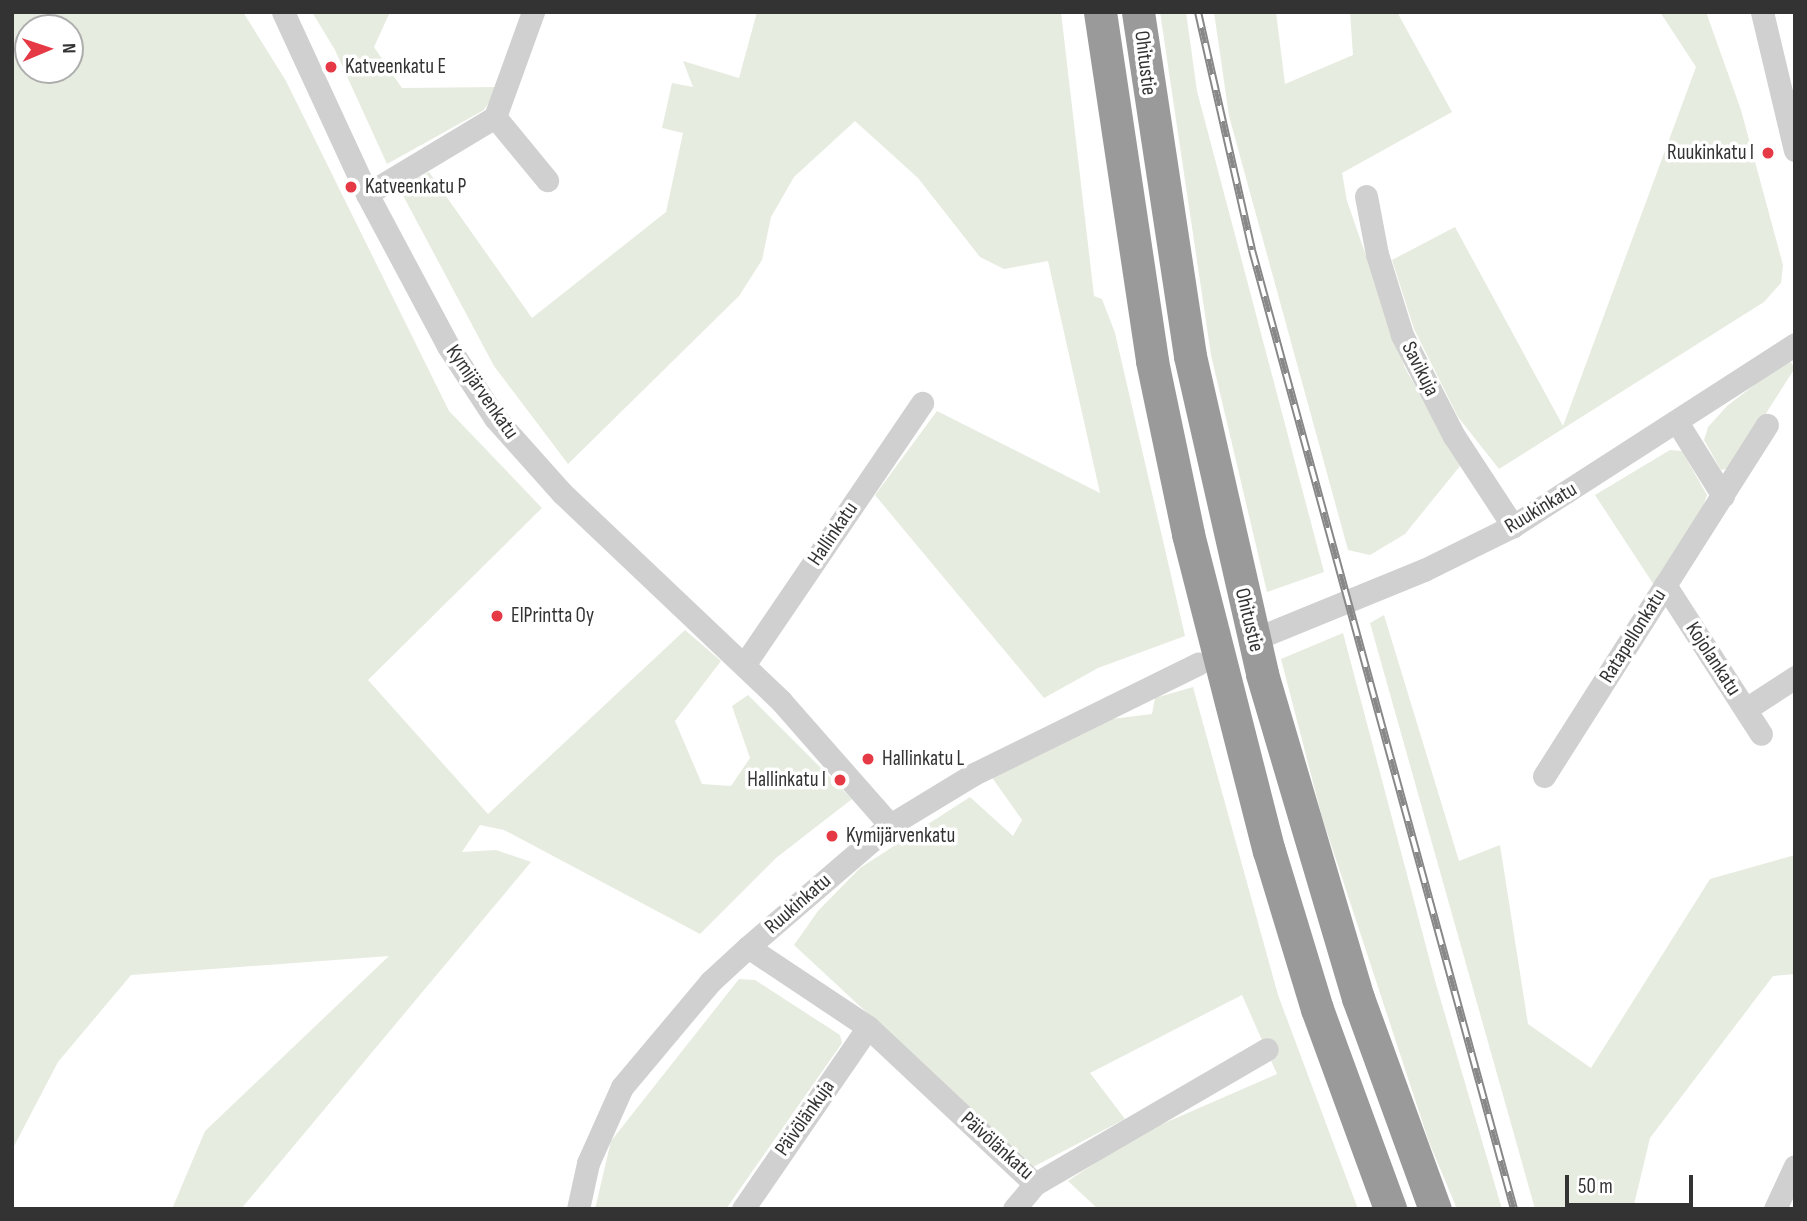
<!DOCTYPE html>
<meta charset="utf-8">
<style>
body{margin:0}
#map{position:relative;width:1807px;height:1221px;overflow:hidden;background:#fff;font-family:"Sofia Sans Condensed",sans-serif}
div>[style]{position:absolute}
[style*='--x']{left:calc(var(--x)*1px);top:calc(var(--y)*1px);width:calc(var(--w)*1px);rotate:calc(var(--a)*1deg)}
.green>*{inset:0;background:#e6ecdf}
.minor>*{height:23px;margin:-11.5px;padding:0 11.5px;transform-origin:11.5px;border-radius:11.5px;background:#d0d0d0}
.highway>*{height:33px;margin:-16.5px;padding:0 16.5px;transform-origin:16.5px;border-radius:16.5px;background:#9a9a9a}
.rail>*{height:8px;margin-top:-4px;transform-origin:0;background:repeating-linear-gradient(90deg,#fff 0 16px,#888 0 32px);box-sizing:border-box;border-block:2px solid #888}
.dots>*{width:19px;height:19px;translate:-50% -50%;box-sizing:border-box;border:4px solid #fff;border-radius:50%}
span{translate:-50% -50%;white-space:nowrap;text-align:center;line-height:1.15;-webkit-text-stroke:7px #fff;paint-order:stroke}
.street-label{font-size:21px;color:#333}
.poi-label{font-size:21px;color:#333}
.left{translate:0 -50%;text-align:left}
.right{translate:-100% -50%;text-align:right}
.frame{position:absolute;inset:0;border:14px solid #333;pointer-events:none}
.north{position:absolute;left:14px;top:14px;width:70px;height:70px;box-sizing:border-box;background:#fff;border:2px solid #adadad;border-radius:50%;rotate:88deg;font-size:19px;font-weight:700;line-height:28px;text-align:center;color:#333}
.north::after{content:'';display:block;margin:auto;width:24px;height:32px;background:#e63946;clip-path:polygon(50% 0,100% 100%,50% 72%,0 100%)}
.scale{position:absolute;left:1565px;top:1175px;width:128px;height:32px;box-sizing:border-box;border:4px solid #333;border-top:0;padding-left:9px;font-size:21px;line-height:24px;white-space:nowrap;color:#333;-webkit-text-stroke:5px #fff;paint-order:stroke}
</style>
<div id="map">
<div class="green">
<i style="clip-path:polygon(evenodd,12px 12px,243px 12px,286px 81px,449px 411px,542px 508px,368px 680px,488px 814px,685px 630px,721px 661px,675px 721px,702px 784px,731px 786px,750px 758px,732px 706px,748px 695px,852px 799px,776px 858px,700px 934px,504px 830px,480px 825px,462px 852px,496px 850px,531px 862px,241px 1209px,172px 1209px,205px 1131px,389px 956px,131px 975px,58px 1062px,12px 1150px,12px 12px,28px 28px,70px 28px,70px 70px,28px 70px,28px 28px)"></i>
<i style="clip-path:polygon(312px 12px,390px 12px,374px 47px,402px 88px,499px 87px,484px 110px,387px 164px,335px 50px)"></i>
<i style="clip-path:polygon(757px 12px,1061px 12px,1094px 296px,1102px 299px,1115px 333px,1185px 636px,1098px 668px,1044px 698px,875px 495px,937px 411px,1100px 493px,1048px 261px,1004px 269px,980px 257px,918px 178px,855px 121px,794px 177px,771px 217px,762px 260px,739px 296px,568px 464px,494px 366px,399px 188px,429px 172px,532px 318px,666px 212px,683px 133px,662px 128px,672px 83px,693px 87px,683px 61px,739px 78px)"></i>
<i style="clip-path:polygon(1160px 12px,1186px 12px,1197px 91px,1324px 572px,1267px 592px,1211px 355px)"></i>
<i style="clip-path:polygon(1214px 12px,1276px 12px,1285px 84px,1353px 55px,1350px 12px,1397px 12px,1452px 112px,1342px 173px,1347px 201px,1405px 368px,1460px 466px,1405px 534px,1370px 555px,1348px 550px,1229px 116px)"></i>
<i style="clip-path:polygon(1660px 12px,1706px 12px,1741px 110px,1783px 265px,1781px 283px,1764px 302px,1499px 469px,1458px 417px,1414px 329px,1392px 260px,1455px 227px,1563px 426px,1696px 67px)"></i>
<i style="clip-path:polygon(1788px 359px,1795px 368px,1731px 468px,1721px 470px,1704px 440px,1708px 427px,1727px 406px)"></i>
<i style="clip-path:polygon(1670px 450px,1682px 451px,1707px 495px,1700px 516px,1654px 585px,1595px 495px)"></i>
<i style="clip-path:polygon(1384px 615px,1459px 861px,1500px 845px,1528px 1024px,1591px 1068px,1710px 879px,1795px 855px,1795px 974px,1773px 976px,1650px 1138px,1633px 1209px,1535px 1209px,1370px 623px)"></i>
<i style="clip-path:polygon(1343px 633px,1436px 984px,1502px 1209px,1457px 1209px,1429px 1142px,1322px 817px,1281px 659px)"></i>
<i style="clip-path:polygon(1193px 687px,1278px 995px,1358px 1209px,1098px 1209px,1068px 1181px,1137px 1135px,1277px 1074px,1242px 995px,1090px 1073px,1125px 1119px,1033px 1167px,794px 945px,818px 911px,860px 868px,970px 797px,1013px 836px,1022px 820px,991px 776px,1095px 721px,1152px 714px,1155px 698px)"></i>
<i style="clip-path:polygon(739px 979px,755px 980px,840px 1035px,842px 1043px,726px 1209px,595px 1209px,611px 1141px)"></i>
</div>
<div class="minor">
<i style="--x:283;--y:12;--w:200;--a:65.2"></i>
<i style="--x:367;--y:194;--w:172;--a:61.9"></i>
<i style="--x:448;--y:346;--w:86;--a:56.9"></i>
<i style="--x:495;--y:418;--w:101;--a:48.2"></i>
<i style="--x:562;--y:493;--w:302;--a:43.5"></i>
<i style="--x:781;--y:701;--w:165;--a:48.7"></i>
<i style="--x:1762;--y:12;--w:142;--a:76.6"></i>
<i style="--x:495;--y:117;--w:82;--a:50.5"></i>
<i style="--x:367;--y:194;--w:149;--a:-31"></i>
<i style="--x:495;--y:117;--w:112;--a:-70.1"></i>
<i style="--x:1366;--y:196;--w:59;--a:79.3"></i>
<i style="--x:1377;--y:254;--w:85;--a:72.8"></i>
<i style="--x:1402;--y:335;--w:114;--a:62.8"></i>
<i style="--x:1454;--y:436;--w:108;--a:56.8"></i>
<i style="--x:1677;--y:422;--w:87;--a:58.1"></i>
<i style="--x:1665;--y:585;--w:177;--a:57.2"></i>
<i style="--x:1267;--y:634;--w:170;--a:-22.2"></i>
<i style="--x:1424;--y:570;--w:99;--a:-26.3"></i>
<i style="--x:1513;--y:526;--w:336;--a:-32.8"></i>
<i style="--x:744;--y:665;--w:317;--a:-55.8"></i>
<i style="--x:1746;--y:709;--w:59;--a:-33.1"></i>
<i style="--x:1544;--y:776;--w:416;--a:-57.6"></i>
<i style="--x:748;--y:947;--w:144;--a:33.7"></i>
<i style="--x:868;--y:1027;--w:229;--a:43.2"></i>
<i style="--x:1035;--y:1184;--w:268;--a:-30.2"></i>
<i style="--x:578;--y:1209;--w:47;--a:-77.7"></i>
<i style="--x:588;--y:1163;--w:83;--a:-65.9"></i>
<i style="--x:622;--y:1087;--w:137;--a:-50"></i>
<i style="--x:710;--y:982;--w:52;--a:-42.6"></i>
<i style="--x:748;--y:947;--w:187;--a:-40.7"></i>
<i style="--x:890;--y:825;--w:98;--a:-31.3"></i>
<i style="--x:974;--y:774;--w:250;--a:-26.2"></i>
<i style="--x:743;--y:1209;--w:221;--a:-55.5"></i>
<i style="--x:1014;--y:1209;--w:33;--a:-50"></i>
<i style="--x:1775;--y:1209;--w:47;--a:-65.1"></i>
</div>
<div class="highway">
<i style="--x:1100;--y:12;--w:353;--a:81.5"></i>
<i style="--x:1152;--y:361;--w:177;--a:78.2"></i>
<i style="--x:1188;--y:534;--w:327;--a:75.7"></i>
<i style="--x:1269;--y:851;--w:165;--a:73.1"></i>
<i style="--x:1317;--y:1009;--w:213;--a:69.9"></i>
<i style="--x:1138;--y:12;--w:348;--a:81.4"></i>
<i style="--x:1190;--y:356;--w:326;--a:77.2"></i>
<i style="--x:1262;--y:674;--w:338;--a:73.5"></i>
<i style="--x:1358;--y:998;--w:225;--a:70"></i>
</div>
<div class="rail">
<i style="--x:1198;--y:12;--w:244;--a:77.2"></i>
<i style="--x:1252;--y:250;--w:994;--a:74.72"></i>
</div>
<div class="dots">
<i style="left:331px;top:67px;background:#e63946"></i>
<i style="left:1768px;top:153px;background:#e63946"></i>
<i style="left:351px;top:187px;background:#e63946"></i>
<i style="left:497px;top:616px;background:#e63946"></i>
<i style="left:868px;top:759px;background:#e63946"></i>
<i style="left:840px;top:780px;background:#e63946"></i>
<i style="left:832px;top:836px;background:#e63946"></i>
</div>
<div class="street-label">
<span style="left:1145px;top:63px;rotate:83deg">Ohitustie</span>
<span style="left:1420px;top:369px;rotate:63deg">Savikuja</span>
<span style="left:482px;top:392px;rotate:55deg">Kymijärvenkatu</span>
<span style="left:1541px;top:508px;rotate:-31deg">Ruukinkatu</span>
<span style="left:833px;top:534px;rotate:-56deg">Hallinkatu</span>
<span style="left:1249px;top:620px;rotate:76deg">Ohitustie</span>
<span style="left:1633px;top:636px;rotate:-58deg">Ratapellonkatu</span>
<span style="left:1713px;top:659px;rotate:57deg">Kojolankatu</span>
<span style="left:798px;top:904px;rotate:-41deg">Ruukinkatu</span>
<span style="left:805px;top:1118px;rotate:-55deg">Päivölänkuja</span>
<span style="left:997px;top:1146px;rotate:42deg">Päivölänkatu</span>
</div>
<div class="poi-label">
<span class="left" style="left:345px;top:67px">Katveenkatu E</span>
<span class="right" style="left:1754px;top:153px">Ruukinkatu I</span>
<span class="left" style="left:365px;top:187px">Katveenkatu P</span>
<span class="left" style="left:511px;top:616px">ElPrintta Oy</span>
<span class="left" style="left:882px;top:759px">Hallinkatu L</span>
<span class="right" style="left:826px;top:780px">Hallinkatu I</span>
<span class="left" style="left:846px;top:836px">Kymijärvenkatu</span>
</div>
<div class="frame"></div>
<div class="north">N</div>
<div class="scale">50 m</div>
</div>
